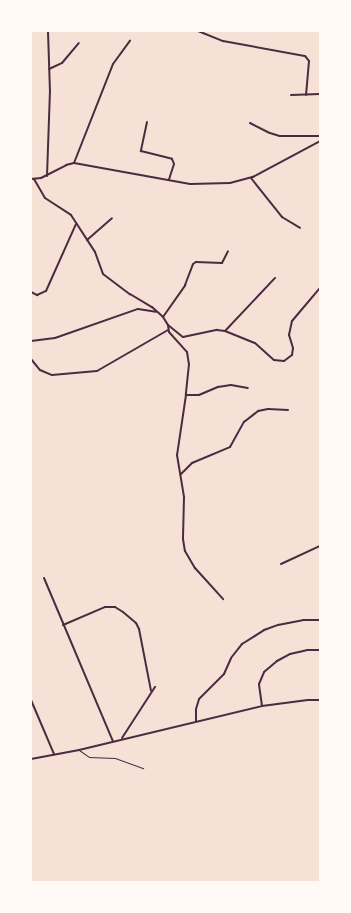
<!DOCTYPE html>
<style>
body{margin:0}
#map{position:relative;width:351px;height:913px;overflow:hidden;background:#f7e1d7;font-family:Helvetica,sans-serif}
div>[style]{position:absolute}
[style*='--x']{left:calc(var(--x)*1px);top:calc(var(--y)*1px);width:calc(var(--w)*1px);rotate:calc(var(--a)*1deg)}
.service>*{height:1px;margin:-0.5px;padding:0 0.5px;transform-origin:0.5px;border-radius:0.5px;background:#4a2c40}
.minor>*{height:2px;margin:-1px;padding:0 1px;transform-origin:1px;border-radius:1px;background:#4a2c40}
span{translate:-50% -50%;white-space:nowrap;text-align:center;line-height:1.15;-webkit-text-stroke:3.5px #fffaf5;paint-order:stroke}
.frame{position:absolute;inset:0;border:32px solid #fffaf5;pointer-events:none}
</style>
<div id="map">
<div class="service">
<i style="--x:79;--y:750;--w:12;--a:35"></i>
<i style="--x:89;--y:757;--w:26;--a:2"></i>
<i style="--x:115;--y:758;--w:30;--a:20"></i>
</div>
<div class="minor">
<i style="--x:198;--y:31;--w:27;--a:22"></i>
<i style="--x:223;--y:41;--w:83;--a:10.4"></i>
<i style="--x:305;--y:56;--w:6;--a:51"></i>
<i style="--x:309;--y:61;--w:34;--a:95"></i>
<i style="--x:49;--y:69;--w:14;--a:-25"></i>
<i style="--x:62;--y:63;--w:26;--a:-50"></i>
<i style="--x:291;--y:95;--w:29;--a:-2"></i>
<i style="--x:147;--y:122;--w:30;--a:102"></i>
<i style="--x:141;--y:151;--w:32;--a:14"></i>
<i style="--x:172;--y:159;--w:5;--a:68"></i>
<i style="--x:174;--y:164;--w:16;--a:108"></i>
<i style="--x:250;--y:123;--w:22;--a:27"></i>
<i style="--x:270;--y:133;--w:10;--a:17"></i>
<i style="--x:280;--y:136;--w:40;--a:0"></i>
<i style="--x:74;--y:163;--w:106;--a:-68.5"></i>
<i style="--x:113;--y:64;--w:29;--a:-54"></i>
<i style="--x:47;--y:176;--w:84;--a:-88"></i>
<i style="--x:50;--y:92;--w:61;--a:-91.9"></i>
<i style="--x:251;--y:178;--w:50;--a:51.5"></i>
<i style="--x:282;--y:217;--w:21;--a:31"></i>
<i style="--x:31;--y:179;--w:10;--a:-6"></i>
<i style="--x:41;--y:178;--w:28;--a:-27"></i>
<i style="--x:66;--y:165;--w:8;--a:-14"></i>
<i style="--x:74;--y:163;--w:118;--a:10.3"></i>
<i style="--x:190;--y:184;--w:40;--a:-1.4"></i>
<i style="--x:230;--y:183;--w:24;--a:-15"></i>
<i style="--x:253;--y:177;--w:76;--a:-28.2"></i>
<i style="--x:34;--y:179;--w:22;--a:60"></i>
<i style="--x:45;--y:198;--w:31;--a:33"></i>
<i style="--x:71;--y:215;--w:44;--a:57"></i>
<i style="--x:95;--y:252;--w:23;--a:70"></i>
<i style="--x:103;--y:274;--w:34;--a:37"></i>
<i style="--x:130;--y:294;--w:26;--a:31"></i>
<i style="--x:152;--y:307;--w:15;--a:42"></i>
<i style="--x:163;--y:317;--w:9;--a:58"></i>
<i style="--x:168;--y:325;--w:7;--a:82"></i>
<i style="--x:169;--y:332;--w:27;--a:48"></i>
<i style="--x:187;--y:352;--w:12;--a:81"></i>
<i style="--x:189;--y:364;--w:31;--a:96"></i>
<i style="--x:186;--y:395;--w:61;--a:98.5"></i>
<i style="--x:177;--y:455;--w:43;--a:80.5"></i>
<i style="--x:184;--y:497;--w:42;--a:91.4"></i>
<i style="--x:183;--y:539;--w:12;--a:81"></i>
<i style="--x:185;--y:551;--w:20;--a:60"></i>
<i style="--x:195;--y:568;--w:42;--a:47.9"></i>
<i style="--x:87;--y:240;--w:33;--a:-41"></i>
<i style="--x:31;--y:292;--w:7;--a:27"></i>
<i style="--x:37;--y:295;--w:10;--a:-24"></i>
<i style="--x:46;--y:291;--w:73;--a:-65.9"></i>
<i style="--x:163;--y:317;--w:39;--a:-55"></i>
<i style="--x:185;--y:285;--w:22;--a:-69"></i>
<i style="--x:193;--y:264;--w:4;--a:-34"></i>
<i style="--x:196;--y:262;--w:26;--a:2"></i>
<i style="--x:222;--y:263;--w:13;--a:-63"></i>
<i style="--x:168;--y:325;--w:19;--a:39"></i>
<i style="--x:183;--y:337;--w:35;--a:-12"></i>
<i style="--x:217;--y:330;--w:8;--a:7"></i>
<i style="--x:225;--y:331;--w:32;--a:22"></i>
<i style="--x:255;--y:343;--w:25;--a:42"></i>
<i style="--x:274;--y:360;--w:10;--a:6"></i>
<i style="--x:284;--y:361;--w:10;--a:-37"></i>
<i style="--x:292;--y:355;--w:7;--a:-82"></i>
<i style="--x:293;--y:348;--w:14;--a:-107"></i>
<i style="--x:289;--y:335;--w:14;--a:-78"></i>
<i style="--x:292;--y:321;--w:43;--a:-49.7"></i>
<i style="--x:225;--y:331;--w:73;--a:-46.7"></i>
<i style="--x:31;--y:341;--w:24;--a:-7"></i>
<i style="--x:55;--y:338;--w:88;--a:-19.3"></i>
<i style="--x:138;--y:309;--w:18;--a:9"></i>
<i style="--x:31;--y:359;--w:14;--a:51"></i>
<i style="--x:40;--y:370;--w:13;--a:23"></i>
<i style="--x:52;--y:375;--w:45;--a:-5.1"></i>
<i style="--x:97;--y:371;--w:82;--a:-30"></i>
<i style="--x:186;--y:395;--w:13;--a:0"></i>
<i style="--x:199;--y:395;--w:21;--a:-23"></i>
<i style="--x:218;--y:387;--w:13;--a:-9"></i>
<i style="--x:231;--y:385;--w:17;--a:10"></i>
<i style="--x:181;--y:474;--w:16;--a:-45"></i>
<i style="--x:192;--y:463;--w:41;--a:-22.8"></i>
<i style="--x:230;--y:447;--w:29;--a:-61"></i>
<i style="--x:244;--y:422;--w:18;--a:-38"></i>
<i style="--x:258;--y:411;--w:10;--a:-11"></i>
<i style="--x:268;--y:409;--w:20;--a:3"></i>
<i style="--x:281;--y:564;--w:43;--a:-24.8"></i>
<i style="--x:44;--y:578;--w:177;--a:67.1"></i>
<i style="--x:63;--y:625;--w:46;--a:-23.2"></i>
<i style="--x:105;--y:607;--w:10;--a:0"></i>
<i style="--x:115;--y:607;--w:9;--a:32"></i>
<i style="--x:123;--y:612;--w:17;--a:40"></i>
<i style="--x:136;--y:623;--w:7;--a:63"></i>
<i style="--x:139;--y:629;--w:63;--a:79"></i>
<i style="--x:31;--y:700;--w:59;--a:66.9"></i>
<i style="--x:262;--y:706;--w:22;--a:-98"></i>
<i style="--x:259;--y:684;--w:13;--a:-67"></i>
<i style="--x:264;--y:672;--w:17;--a:-40"></i>
<i style="--x:277;--y:661;--w:15;--a:-28"></i>
<i style="--x:290;--y:654;--w:17;--a:-13"></i>
<i style="--x:307;--y:650;--w:13;--a:0"></i>
<i style="--x:196;--y:721;--w:12;--a:-90"></i>
<i style="--x:196;--y:709;--w:10;--a:-73"></i>
<i style="--x:199;--y:699;--w:35;--a:-45"></i>
<i style="--x:224;--y:674;--w:17;--a:-66"></i>
<i style="--x:231;--y:658;--w:18;--a:-52"></i>
<i style="--x:242;--y:644;--w:26;--a:-32"></i>
<i style="--x:264;--y:630;--w:15;--a:-20"></i>
<i style="--x:278;--y:625;--w:25;--a:-11"></i>
<i style="--x:303;--y:620;--w:17;--a:0"></i>
<i style="--x:122;--y:738;--w:61;--a:-57.1"></i>
<i style="--x:31;--y:759;--w:49;--a:-10.6"></i>
<i style="--x:79;--y:750;--w:188;--a:-13.5"></i>
<i style="--x:262;--y:706;--w:46;--a:-7.4"></i>
<i style="--x:308;--y:700;--w:12;--a:0"></i>
</div>
<div class="frame"></div>
</div>
